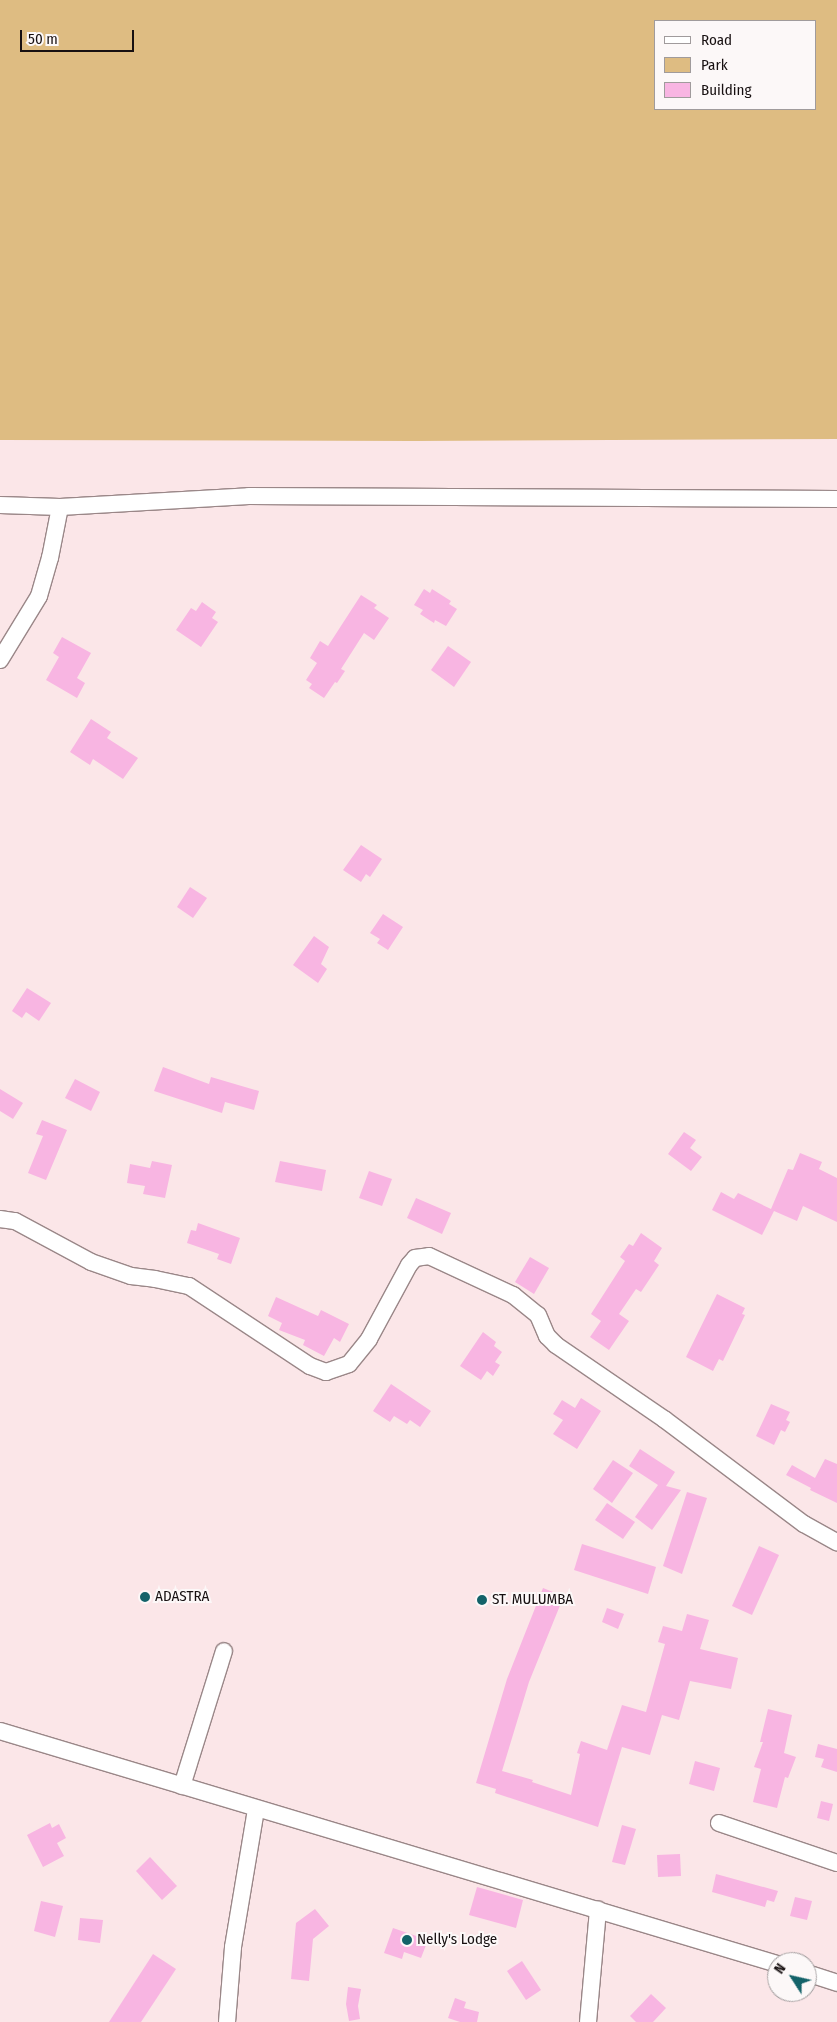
<!DOCTYPE html>
<style>
body{margin:0}
#map{position:relative;width:837px;height:2022px;overflow:hidden;background:#fbe6e8;font-family:"Fira Sans Condensed",sans-serif}
div>[style]{position:absolute}
[style*='--x']{left:calc(var(--x)*1px);top:calc(var(--y)*1px);width:calc(var(--w)*1px);rotate:calc(var(--a)*1deg)}
.green>*{inset:0;background:#debc82}
.building>*{inset:0;background:#f8b5e2}
.roads{filter:drop-shadow(1px 0 #9a8788) drop-shadow(-1px 0 #9a8788) drop-shadow(0 1px #9a8788) drop-shadow(0 -1px #9a8788)}
.minor>*{height:16px;margin:-8px;padding:0 8px;transform-origin:8px;border-radius:8px;background:#fff}
.dots>*{width:14px;height:14px;translate:-50% -50%;box-sizing:border-box;border:2px solid #fcf8f8;border-radius:50%}
span{translate:-50% -50%;white-space:nowrap;text-align:center;line-height:1.15;-webkit-text-stroke:4px #fcf8f8;paint-order:stroke}
.poi-label{font-size:15px;color:#171011}
.left{translate:0 -50%;text-align:left}
.legend{position:absolute;left:654px;top:20px;width:162px;height:90px;box-sizing:border-box;background:#fcf8f8;border:1px solid #a09b9c;margin:0;padding:6px 9px;list-style:none;font-size:15px;color:#171011}
.legend li{display:flex;align-items:center;gap:10px;height:25px}
.legend b{width:25px;border:1px solid #a09b9c}
.north{position:absolute;left:767px;top:1952px;width:50px;height:50px;box-sizing:border-box;background:#fcf8f8;border:1px solid #a09b9c;border-radius:50%;rotate:305deg;font-size:14px;font-weight:700;line-height:20px;text-align:center;color:#171011}
.north::after{content:'';display:block;margin:auto;width:18px;height:22px;background:#136269;clip-path:polygon(50% 0,100% 100%,50% 72%,0 100%)}
.scale{position:absolute;left:20px;top:30px;width:114px;height:22px;box-sizing:border-box;border:2px solid #171011;border-top:0;padding-left:6px;font-size:15px;line-height:18px;white-space:nowrap;color:#171011;-webkit-text-stroke:4px #fcf8f8;paint-order:stroke}
</style>
<div id="map">
<div class="green">
<i style="clip-path:polygon(evenodd,0 0,837px 0,837px 439px,413px 441px,0 440px,0 0,656px 21px,816px 21px,816px 109px,656px 109px,656px 21px)"></i>
</div>
<div class="building">
<i style="clip-path:polygon(424px 589px,430px 593px,432px 589px,451px 601px,449px 604px,457px 609px,446px 626px,435px 620px,434px 623px,420px 614px,423px 610px,414px 605px)"></i>
<i style="clip-path:polygon(361px 595px,377px 605px,374px 608px,389px 618px,374px 640px,364px 633px,341px 669px,345px 671px,337px 683px,335px 682px,324px 698px,309px 688px,312px 684px,306px 680px,317px 663px,310px 658px,320px 641px,328px 646px)"></i>
<i style="clip-path:polygon(202px 602px,216px 612px,212px 618px,218px 622px,201px 647px,176px 630px,191px 608px,196px 611px)"></i>
<i style="clip-path:polygon(62px 637px,91px 653px,77px 678px,85px 683px,77px 698px,46px 680px,59px 657px,53px 653px)"></i>
<i style="clip-path:polygon(448px 646px,471px 662px,454px 687px,431px 670px)"></i>
<i style="clip-path:polygon(91px 719px,111px 732px,107px 738px,138px 758px,123px 779px,93px 759px,90px 765px,70px 752px)"></i>
<i style="clip-path:polygon(361px 845px,382px 859px,370px 877px,366px 874px,361px 882px,343px 870px)"></i>
<i style="clip-path:polygon(190px 887px,207px 898px,193px 918px,177px 907px)"></i>
<i style="clip-path:polygon(383px 914px,403px 927px,388px 950px,377px 943px,380px 939px,370px 933px)"></i>
<i style="clip-path:polygon(314px 936px,329px 947px,321px 964px,327px 969px,318px 983px,293px 965px)"></i>
<i style="clip-path:polygon(27px 988px,51px 1003px,39px 1021px,26px 1012px,22px 1018px,12px 1011px)"></i>
<i style="clip-path:polygon(163px 1067px,209px 1084px,211px 1077px,259px 1091px,254px 1110px,225px 1102px,222px 1113px,154px 1091px)"></i>
<i style="clip-path:polygon(75px 1079px,100px 1092px,91px 1111px,65px 1098px)"></i>
<i style="clip-path:polygon(0 1089px,23px 1103px,13px 1119px,0 1111px)"></i>
<i style="clip-path:polygon(42px 1120px,67px 1130px,46px 1180px,28px 1173px,43px 1136px,36px 1134px)"></i>
<i style="clip-path:polygon(684px 1132px,696px 1140px,690px 1148px,702px 1157px,691px 1171px,668px 1154px)"></i>
<i style="clip-path:polygon(800px 1153px,822px 1162px,819px 1169px,837px 1178px,837px 1222px,803px 1206px,797px 1221px,774px 1211px,762px 1235px,712px 1210px,721px 1192px,734px 1199px,738px 1193px,771px 1209px,788px 1169px,793px 1170px)"></i>
<i style="clip-path:polygon(152px 1161px,172px 1165px,165px 1198px,143px 1194px,145px 1186px,127px 1183px,130px 1164px,150px 1168px)"></i>
<i style="clip-path:polygon(280px 1161px,326px 1170px,322px 1191px,275px 1182px)"></i>
<i style="clip-path:polygon(369px 1171px,392px 1179px,382px 1206px,359px 1198px)"></i>
<i style="clip-path:polygon(416px 1198px,451px 1213px,442px 1234px,407px 1218px)"></i>
<i style="clip-path:polygon(198px 1223px,240px 1238px,231px 1264px,217px 1259px,219px 1254px,187px 1243px,191px 1230px,196px 1231px)"></i>
<i style="clip-path:polygon(641px 1233px,662px 1248px,654px 1261px,659px 1265px,641px 1292px,636px 1289px,619px 1314px,629px 1321px,609px 1350px,590px 1337px,601px 1321px,591px 1314px,625px 1261px,620px 1257px,629px 1244px,633px 1246px)"></i>
<i style="clip-path:polygon(530px 1257px,549px 1268px,534px 1294px,515px 1282px)"></i>
<i style="clip-path:polygon(717px 1294px,745px 1308px,742px 1314px,745px 1315px,723px 1361px,719px 1359px,713px 1371px,686px 1357px)"></i>
<i style="clip-path:polygon(276px 1297px,318px 1316px,321px 1310px,349px 1324px,340px 1342px,334px 1338px,324px 1356px,303px 1345px,305px 1340px,279px 1330px,282px 1323px,268px 1316px)"></i>
<i style="clip-path:polygon(483px 1332px,496px 1342px,494px 1346px,502px 1352px,495px 1362px,500px 1365px,493px 1376px,487px 1371px,481px 1380px,460px 1366px)"></i>
<i style="clip-path:polygon(391px 1384px,431px 1411px,420px 1427px,410px 1420px,407px 1424px,394px 1416px,390px 1422px,373px 1411px)"></i>
<i style="clip-path:polygon(581px 1398px,601px 1411px,577px 1449px,553px 1434px,563px 1420px,553px 1414px,562px 1400px,575px 1408px)"></i>
<i style="clip-path:polygon(771px 1404px,790px 1412px,786px 1420px,790px 1422px,785px 1432px,781px 1430px,774px 1445px,756px 1436px)"></i>
<i style="clip-path:polygon(640px 1449px,675px 1472px,666px 1486px,681px 1490px,652px 1530px,635px 1517px,658px 1485px,629px 1466px)"></i>
<i style="clip-path:polygon(825px 1459px,837px 1464px,837px 1503px,810px 1490px,811px 1488px,786px 1475px,792px 1465px,815px 1478px)"></i>
<i style="clip-path:polygon(613px 1460px,633px 1473px,612px 1503px,593px 1489px)"></i>
<i style="clip-path:polygon(687px 1492px,707px 1498px,682px 1574px,663px 1566px)"></i>
<i style="clip-path:polygon(607px 1503px,635px 1522px,623px 1539px,595px 1520px)"></i>
<i style="clip-path:polygon(582px 1544px,656px 1567px,648px 1594px,574px 1570px)"></i>
<i style="clip-path:polygon(759px 1546px,779px 1555px,752px 1615px,732px 1606px)"></i>
<i style="clip-path:polygon(543px 1588px,558px 1594px,556px 1601px,561px 1603px,529px 1682px,502px 1771px,533px 1780px,532px 1782px,571px 1795px,580px 1754px,577px 1753px,581px 1741px,607px 1750px,622px 1705px,646px 1712px,665px 1644px,658px 1642px,663px 1626px,682px 1631px,687px 1614px,709px 1620px,700px 1649px,738px 1658px,731px 1689px,690px 1681px,679px 1720px,662px 1715px,650px 1755px,622px 1747px,598px 1827px,495px 1793px,496px 1789px,476px 1783px,507px 1679px)"></i>
<i style="clip-path:polygon(607px 1608px,624px 1614px,618px 1629px,602px 1622px)"></i>
<i style="clip-path:polygon(768px 1709px,792px 1715px,784px 1753px,796px 1757px,788px 1778px,785px 1777px,777px 1808px,753px 1802px,761px 1769px,754px 1767px,763px 1742px,760px 1742px)"></i>
<i style="clip-path:polygon(818px 1744px,837px 1749px,837px 1772px,821px 1767px,824px 1759px,815px 1757px)"></i>
<i style="clip-path:polygon(695px 1761px,720px 1768px,714px 1791px,689px 1784px)"></i>
<i style="clip-path:polygon(821px 1801px,833px 1804px,829px 1821px,817px 1818px)"></i>
<i style="clip-path:polygon(50px 1823px,52px 1828px,59px 1824px,66px 1838px,57px 1843px,64px 1856px,43px 1867px,27px 1835px)"></i>
<i style="clip-path:polygon(622px 1825px,636px 1829px,625px 1865px,612px 1862px)"></i>
<i style="clip-path:polygon(680px 1854px,681px 1876px,658px 1877px,657px 1855px)"></i>
<i style="clip-path:polygon(150px 1857px,177px 1886px,162px 1900px,136px 1871px)"></i>
<i style="clip-path:polygon(716px 1874px,778px 1891px,774px 1902px,767px 1900px,765px 1907px,712px 1892px)"></i>
<i style="clip-path:polygon(477px 1887px,523px 1900px,516px 1928px,469px 1915px)"></i>
<i style="clip-path:polygon(795px 1897px,812px 1901px,807px 1920px,790px 1916px)"></i>
<i style="clip-path:polygon(41px 1901px,63px 1906px,55px 1937px,34px 1931px)"></i>
<i style="clip-path:polygon(315px 1909px,329px 1926px,313px 1939px,309px 1981px,291px 1979px,296px 1923px)"></i>
<i style="clip-path:polygon(80px 1918px,103px 1920px,100px 1943px,78px 1940px)"></i>
<i style="clip-path:polygon(393px 1928px,428px 1940px,421px 1958px,404px 1952px,402px 1959px,384px 1953px)"></i>
<i style="clip-path:polygon(153px 1954px,176px 1969px,141px 2022px,109px 2022px)"></i>
<i style="clip-path:polygon(522px 1961px,541px 1990px,526px 2000px,507px 1971px)"></i>
<i style="clip-path:polygon(348px 1987px,361px 1989px,358px 2006px,360px 2019px,349px 2021px,346px 2004px)"></i>
<i style="clip-path:polygon(651px 1994px,666px 2008px,653px 2022px,636px 2022px,630px 2016px)"></i>
<i style="clip-path:polygon(455px 1998px,466px 2002px,464px 2008px,479px 2012px,477px 2022px,460px 2022px,448px 2018px)"></i>
</div>
<div class="roads">
<div class="minor">
<i style="--x:0;--y:505;--w:60;--a:1.9"></i>
<i style="--x:60;--y:507;--w:189;--a:-3.3"></i>
<i style="--x:249;--y:496;--w:588;--a:0.29"></i>
<i style="--x:0;--y:660;--w:75;--a:-58.6"></i>
<i style="--x:39;--y:596;--w:40;--a:-74"></i>
<i style="--x:50;--y:558;--w:52;--a:-78.9"></i>
<i style="--x:0;--y:1219;--w:15;--a:8"></i>
<i style="--x:15;--y:1221;--w:86;--a:28.3"></i>
<i style="--x:91;--y:1262;--w:42;--a:19.3"></i>
<i style="--x:131;--y:1276;--w:24;--a:7"></i>
<i style="--x:155;--y:1279;--w:35;--a:12"></i>
<i style="--x:189;--y:1286;--w:145;--a:33.5"></i>
<i style="--x:310;--y:1366;--w:17;--a:21"></i>
<i style="--x:326;--y:1372;--w:24;--a:-19"></i>
<i style="--x:349;--y:1364;--w:32;--a:-51"></i>
<i style="--x:369;--y:1339;--w:84;--a:-61.6"></i>
<i style="--x:409;--y:1265;--w:9;--a:-49"></i>
<i style="--x:415;--y:1258;--w:14;--a:-8"></i>
<i style="--x:429;--y:1256;--w:93;--a:24.9"></i>
<i style="--x:513;--y:1295;--w:32;--a:39"></i>
<i style="--x:538;--y:1315;--w:23;--a:67"></i>
<i style="--x:547;--y:1336;--w:13;--a:45"></i>
<i style="--x:556;--y:1345;--w:131;--a:34.4"></i>
<i style="--x:664;--y:1419;--w:175;--a:36.9"></i>
<i style="--x:804;--y:1524;--w:38;--a:29"></i>
<i style="--x:0;--y:1731;--w:811;--a:16.69"></i>
<i style="--x:182;--y:1786;--w:141;--a:-72.7"></i>
<i style="--x:719;--y:1823;--w:125;--a:18.7"></i>
<i style="--x:807;--y:1973;--w:32;--a:18"></i>
<i style="--x:227;--y:2022;--w:75;--a:-85.4"></i>
<i style="--x:233;--y:1947;--w:140;--a:-80.5"></i>
<i style="--x:588;--y:2022;--w:113;--a:-84.9"></i>
</div>
</div>
<div class="dots">
<i style="left:145px;top:1597px;background:#136269"></i>
<i style="left:482px;top:1600px;background:#136269"></i>
<i style="left:407px;top:1940px;background:#136269"></i>
</div>
<div class="poi-label">
<span class="left" style="left:155px;top:1597px">ADASTRA</span>
<span class="left" style="left:492px;top:1600px">ST. MULUMBA</span>
<span class="left" style="left:417px;top:1940px">Nelly's Lodge</span>
</div>
<ul class="legend">
<li><b style="height:6px;background:#fff"></b>Road</li>
<li><b style="height:14px;background:#debc82"></b>Park</li>
<li><b style="height:14px;background:#f8b5e2"></b>Building</li>
</ul>
<div class="north">N</div>
<div class="scale">50 m</div>
</div>
